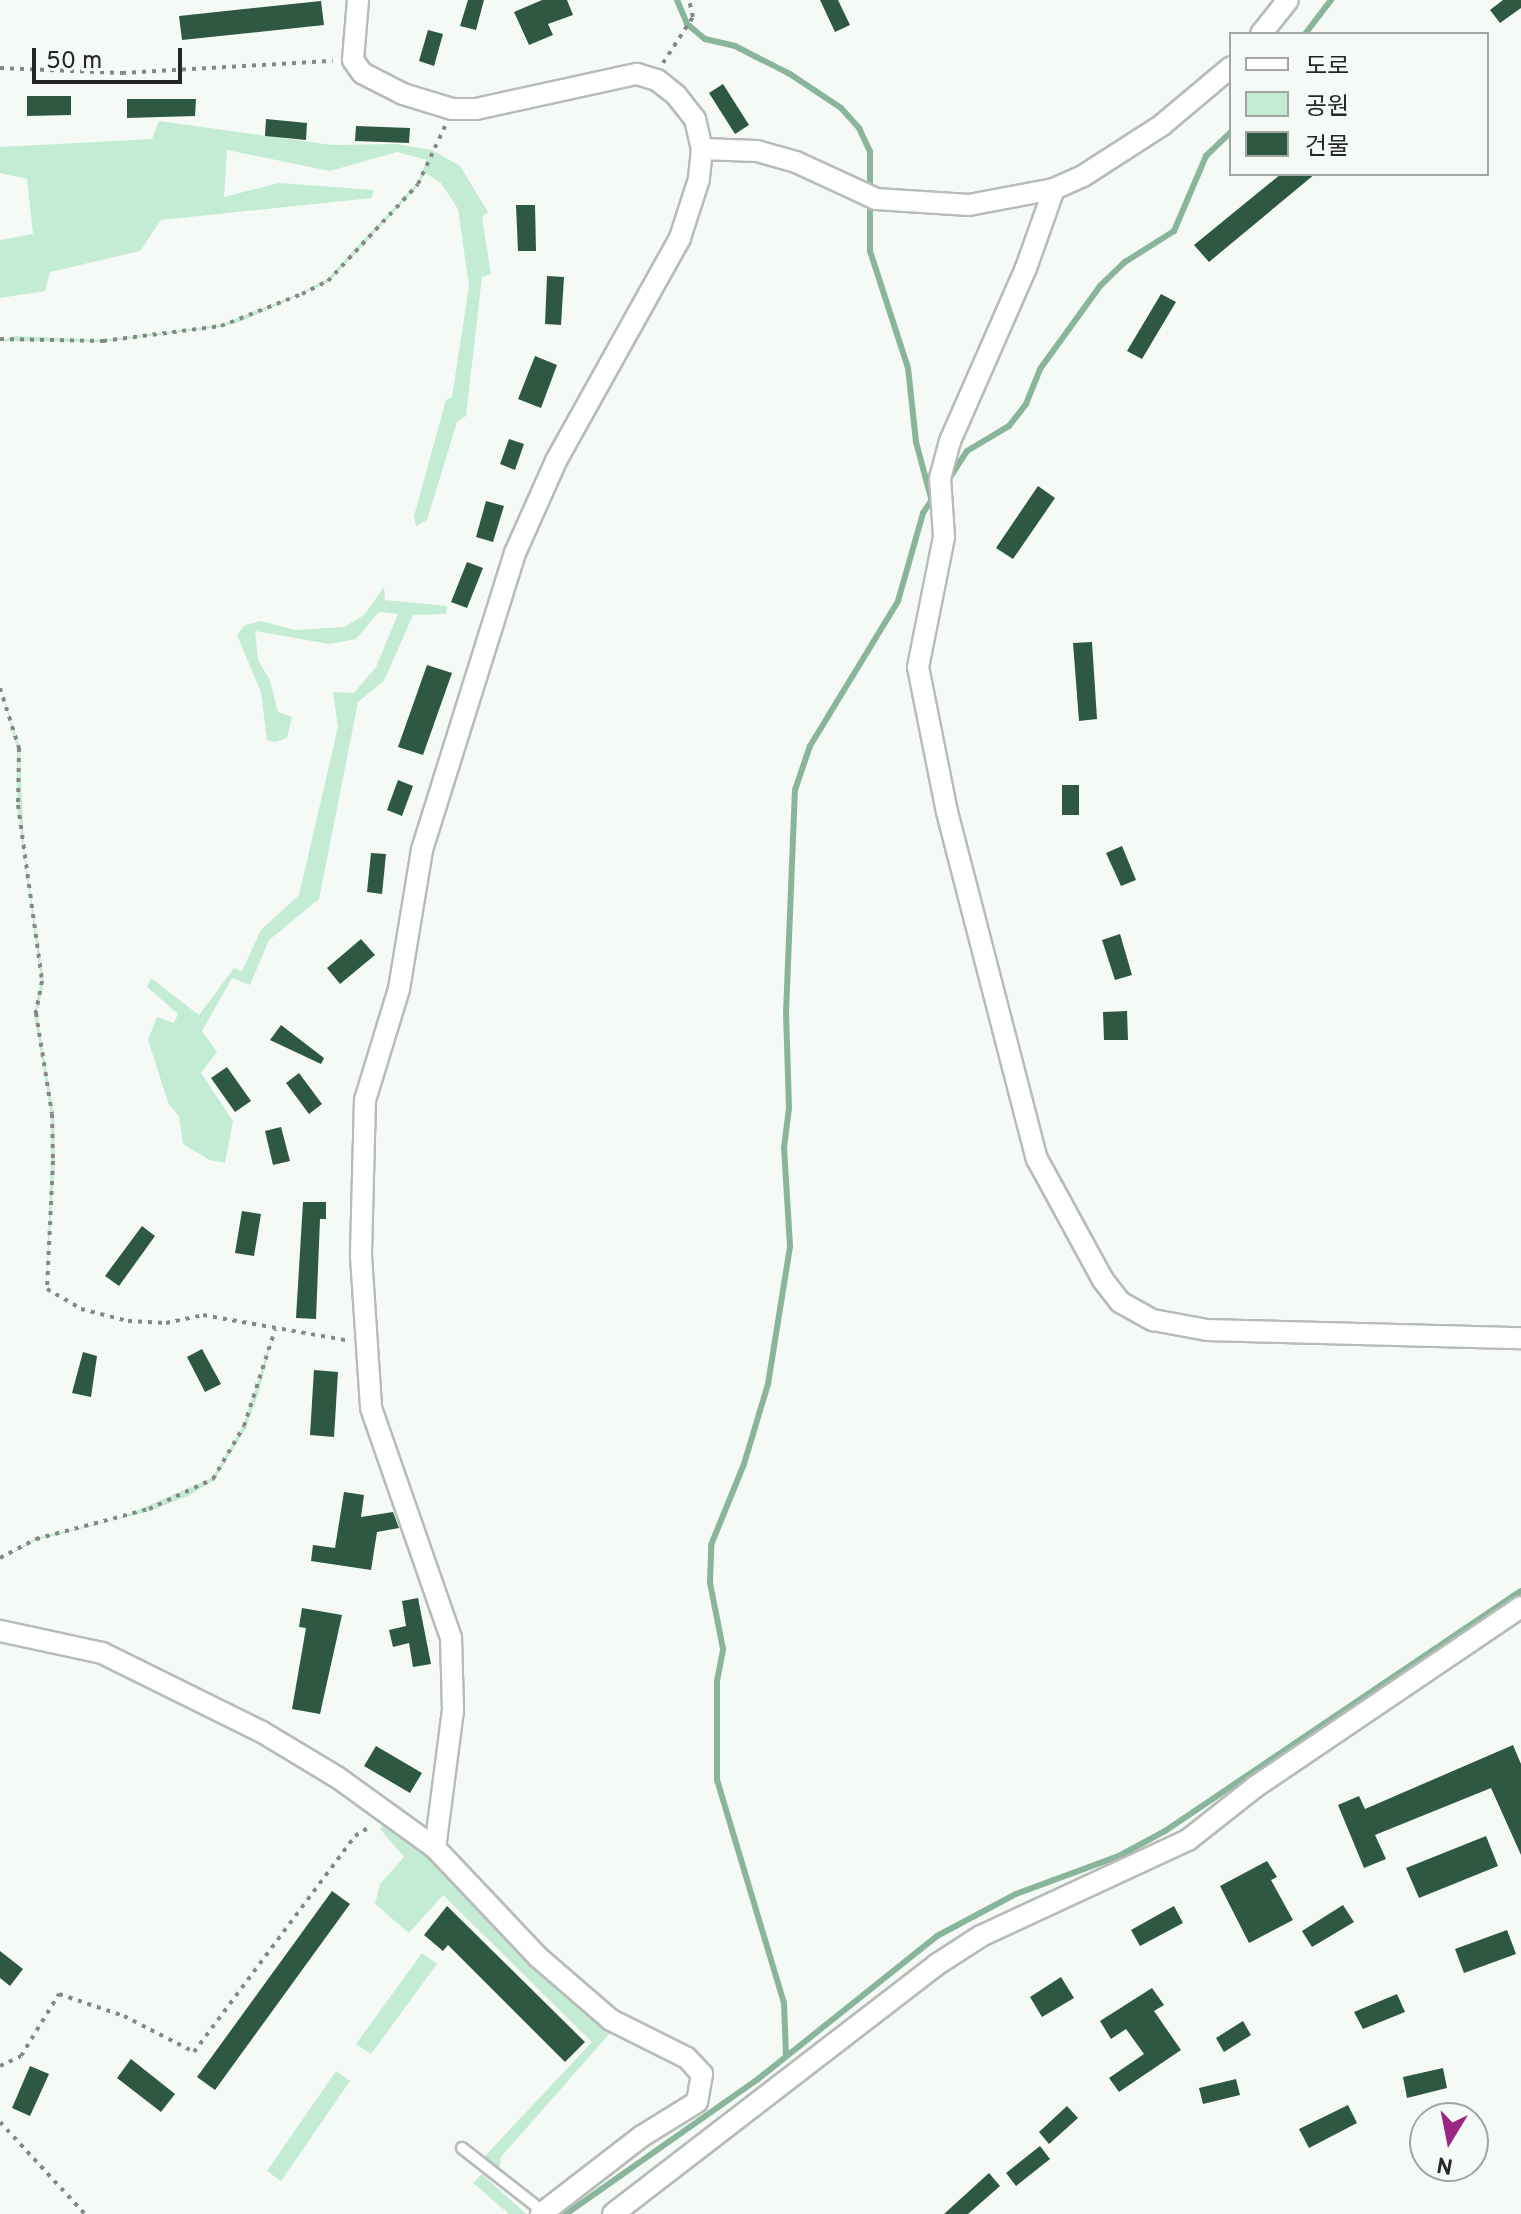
<!DOCTYPE html>
<meta charset="utf-8">
<style>
body{margin:0}
#map{position:relative;width:1521px;height:2214px;overflow:hidden;background:#f5faf7;font-family:Overpass,"Noto Sans KR",sans-serif}
div>[style]{position:absolute}
[style*='--x']{left:calc(var(--x)*1px);top:calc(var(--y)*1px);width:calc(var(--w)*1px);rotate:calc(var(--a)*1deg)}
.green>*{inset:0;background:#c4ecd4}
.stream>*{height:6px;margin:-3px;padding:0 3px;transform-origin:3px;border-radius:3px;background:#89b69b}
.building>*{inset:0;background:#2e5841}
.path>*{height:4px;margin-top:-2px;transform-origin:0;background:repeating-linear-gradient(90deg,#858886 0 4px,transparent 0 10px)}
.roads{filter:drop-shadow(2px 0 #b7bcb9) drop-shadow(-2px 0 #b7bcb9) drop-shadow(0 2px #b7bcb9) drop-shadow(0 -2px #b7bcb9)}
.service>*{height:10px;margin:-5px;padding:0 5px;transform-origin:5px;border-radius:5px;background:#fff}
.minor>*{height:20px;margin:-10px;padding:0 10px;transform-origin:10px;border-radius:10px;background:#fff}
span{translate:-50% -50%;white-space:nowrap;text-align:center;line-height:1.15;-webkit-text-stroke:8px #f5faf7;paint-order:stroke}
.legend{position:absolute;left:1229px;top:32px;width:260px;height:144px;box-sizing:border-box;background:#f5faf7;border:2px solid #a2a5a3;margin:0;padding:10px 14px;list-style:none;font-size:24px;color:#252625}
.legend li{display:flex;align-items:center;gap:16px;height:40px}
.legend b{width:40px;border:2px solid #a2a5a3}
.north{position:absolute;left:1409px;top:2102px;width:80px;height:80px;box-sizing:border-box;background:#f5faf7;border:2px solid #a2a5a3;border-radius:50%;rotate:190deg;font-size:22px;font-weight:700;line-height:32px;text-align:center;color:#252625}
.north::after{content:'';display:block;margin:auto;width:28px;height:36px;background:#9c2782;clip-path:polygon(50% 0,100% 100%,50% 72%,0 100%)}
.scale{position:absolute;left:32px;top:48px;width:150px;height:36px;box-sizing:border-box;border:4px solid #252625;border-top:0;padding-left:10px;font-size:24px;line-height:28px;white-space:nowrap;color:#252625;-webkit-text-stroke:6px #f5faf7;paint-order:stroke}
</style>
<div id="map">
<div class="green">
<i style="clip-path:polygon(159px 121px,332px 145px,396px 144px,432px 150px,460px 166px,488px 212px,482px 217px,491px 274px,482px 277px,466px 416px,457px 422px,427px 520px,416px 526px,414px 516px,446px 400px,452px 397px,469px 286px,458px 209px,441px 183px,425px 173px,419px 185px,329px 282px,242px 321px,221px 327px,103px 342px,0 341px,15px 336px,103px 340px,220px 325px,301px 293px,327px 279px,417px 183px,427px 160px,397px 152px,330px 171px,227px 150px,224px 197px,279px 183px,373px 190px,372px 198px,161px 220px,140px 251px,50px 272px,45px 291px,0 298px,0 240px,33px 234px,27px 179px,0 173px,0 147px,152px 139px)"></i>
<i style="clip-path:polygon(384px 587px,385px 600px,447px 606px,446px 614px,413px 615px,384px 681px,358px 702px,319px 899px,269px 940px,250px 985px,232px 978px,202px 1031px,217px 1052px,201px 1073px,233px 1121px,225px 1163px,210px 1160px,183px 1144px,179px 1116px,169px 1105px,148px 1040px,157px 1017px,174px 1023px,178px 1014px,147px 987px,151px 978px,199px 1015px,234px 968px,242px 971px,261px 930px,299px 895px,338px 727px,333px 692px,354px 693px,376px 667px,398px 614px,379px 612px,356px 639px,330px 644px,255px 631px,258px 660px,270px 680px,278px 712px,292px 717px,287px 738px,275px 742px,267px 740px,261px 692px,237px 635px,245px 625px,261px 621px,295px 630px,344px 627px,364px 615px)"></i>
<i style="clip-path:polygon(0 684px,20px 748px,24px 848px,44px 981px,37px 1013px,54px 1114px,55px 1161px,46px 1291px,51px 1161px,51px 1114px,34px 1013px,41px 981px,17px 805px,17px 749px)"></i>
<i style="clip-path:polygon(274px 1331px,259px 1392px,245px 1430px,214px 1480px,190px 1495px,150px 1511px,37px 1540px,0 1560px,36px 1538px,117px 1519px,212px 1478px,243px 1426px)"></i>
<i style="clip-path:polygon(388px 1820px,611px 2032px,501px 2157px,499px 2170px,483px 2158px,592px 2042px,443px 1895px,409px 1933px,375px 1904px,380px 1884px,404px 1857px,380px 1829px)"></i>
<i style="clip-path:polygon(422px 1953px,437px 1964px,371px 2054px,356px 2044px)"></i>
<i style="clip-path:polygon(336px 2071px,350px 2081px,281px 2181px,267px 2171px)"></i>
<i style="clip-path:polygon(482px 2174px,526px 2214px,509px 2214px,473px 2183px)"></i>
</div>
<div class="stream">
<i style="--x:677;--y:0;--w:26;--a:67"></i>
<i style="--x:687;--y:24;--w:23;--a:40"></i>
<i style="--x:705;--y:39;--w:31;--a:13"></i>
<i style="--x:735;--y:46;--w:62;--a:27"></i>
<i style="--x:790;--y:74;--w:61;--a:33.7"></i>
<i style="--x:841;--y:108;--w:27;--a:48"></i>
<i style="--x:859;--y:128;--w:26;--a:65"></i>
<i style="--x:870;--y:152;--w:99;--a:90"></i>
<i style="--x:870;--y:251;--w:123;--a:72"></i>
<i style="--x:908;--y:368;--w:74;--a:83.8"></i>
<i style="--x:916;--y:442;--w:58;--a:75"></i>
<i style="--x:1305;--y:34;--w:43;--a:-52.6"></i>
<i style="--x:945;--y:485;--w:40;--a:-57.1"></i>
<i style="--x:967;--y:451;--w:49;--a:-30.8"></i>
<i style="--x:1009;--y:426;--w:28;--a:-52"></i>
<i style="--x:1026;--y:404;--w:38;--a:-68"></i>
<i style="--x:1040;--y:369;--w:102;--a:-54.1"></i>
<i style="--x:1100;--y:286;--w:35;--a:-44"></i>
<i style="--x:1125;--y:262;--w:58;--a:-32.3"></i>
<i style="--x:1174;--y:231;--w:82;--a:-66.9"></i>
<i style="--x:1206;--y:156;--w:35;--a:-44"></i>
<i style="--x:786;--y:2055;--w:52;--a:-92.2"></i>
<i style="--x:784;--y:2003;--w:233;--a:-106.7"></i>
<i style="--x:717;--y:1780;--w:99;--a:-90"></i>
<i style="--x:717;--y:1681;--w:33;--a:-79"></i>
<i style="--x:723;--y:1649;--w:67;--a:-101.1"></i>
<i style="--x:710;--y:1583;--w:38;--a:-88"></i>
<i style="--x:711;--y:1545;--w:87;--a:-67.8"></i>
<i style="--x:744;--y:1464;--w:84;--a:-73.3"></i>
<i style="--x:768;--y:1384;--w:140;--a:-80.9"></i>
<i style="--x:790;--y:1246;--w:98;--a:-93.5"></i>
<i style="--x:784;--y:1148;--w:40;--a:-82.9"></i>
<i style="--x:789;--y:1108;--w:95;--a:-91.8"></i>
<i style="--x:786;--y:1013;--w:223;--a:-87.7"></i>
<i style="--x:795;--y:790;--w:46;--a:-71.2"></i>
<i style="--x:810;--y:746;--w:170;--a:-58.7"></i>
<i style="--x:898;--y:601;--w:91;--a:-74.1"></i>
<i style="--x:923;--y:513;--w:25;--a:-56"></i>
<i style="--x:566;--y:2214;--w:235;--a:-35.1"></i>
<i style="--x:758;--y:2079;--w:229;--a:-38.6"></i>
<i style="--x:937;--y:1936;--w:89;--a:-28"></i>
<i style="--x:1016;--y:1894;--w:110;--a:-20.3"></i>
<i style="--x:1119;--y:1856;--w:52;--a:-28.5"></i>
<i style="--x:1165;--y:1831;--w:429;--a:-34"></i>
</div>
<div class="building">
<i style="clip-path:polygon(468px 0,484px 0,476px 30px,460px 26px)"></i>
<i style="clip-path:polygon(542px 0,567px 0,573px 15px,548px 24px,553px 35px,529px 45px,514px 12px)"></i>
<i style="clip-path:polygon(820px 0,838px 0,850px 25px,835px 32px)"></i>
<i style="clip-path:polygon(1503px 0,1521px 0,1521px 8px,1500px 23px,1490px 10px)"></i>
<i style="clip-path:polygon(321px 1px,324px 25px,182px 40px,179px 16px)"></i>
<i style="clip-path:polygon(428px 30px,443px 34px,434px 66px,419px 61px)"></i>
<i style="clip-path:polygon(723px 84px,749px 125px,735px 134px,709px 93px)"></i>
<i style="clip-path:polygon(27px 96px,71px 96px,71px 115px,27px 116px)"></i>
<i style="clip-path:polygon(127px 99px,196px 99px,195px 116px,127px 118px)"></i>
<i style="clip-path:polygon(266px 119px,307px 123px,306px 140px,265px 136px)"></i>
<i style="clip-path:polygon(356px 126px,410px 128px,409px 143px,355px 141px)"></i>
<i style="clip-path:polygon(1281px 174px,1315px 174px,1209px 262px,1194px 245px)"></i>
<i style="clip-path:polygon(516px 205px,535px 205px,536px 251px,518px 251px)"></i>
<i style="clip-path:polygon(547px 276px,564px 277px,561px 325px,545px 324px)"></i>
<i style="clip-path:polygon(1161px 294px,1176px 302px,1142px 359px,1127px 351px)"></i>
<i style="clip-path:polygon(535px 356px,557px 365px,541px 408px,518px 399px)"></i>
<i style="clip-path:polygon(509px 439px,524px 444px,515px 470px,500px 464px)"></i>
<i style="clip-path:polygon(1038px 486px,1055px 498px,1013px 559px,996px 548px)"></i>
<i style="clip-path:polygon(486px 501px,504px 506px,493px 542px,476px 537px)"></i>
<i style="clip-path:polygon(467px 562px,483px 568px,467px 608px,451px 602px)"></i>
<i style="clip-path:polygon(1092px 642px,1097px 719px,1079px 721px,1073px 643px)"></i>
<i style="clip-path:polygon(427px 665px,452px 673px,423px 755px,398px 747px)"></i>
<i style="clip-path:polygon(398px 780px,413px 786px,402px 816px,387px 810px)"></i>
<i style="clip-path:polygon(1062px 785px,1079px 785px,1079px 815px,1062px 815px)"></i>
<i style="clip-path:polygon(1122px 846px,1136px 880px,1121px 886px,1106px 853px)"></i>
<i style="clip-path:polygon(371px 853px,386px 854px,382px 894px,367px 892px)"></i>
<i style="clip-path:polygon(1120px 934px,1132px 975px,1115px 980px,1102px 940px)"></i>
<i style="clip-path:polygon(361px 939px,375px 955px,340px 984px,327px 968px)"></i>
<i style="clip-path:polygon(1127px 1011px,1128px 1040px,1104px 1040px,1103px 1012px)"></i>
<i style="clip-path:polygon(281px 1025px,324px 1058px,321px 1064px,270px 1040px)"></i>
<i style="clip-path:polygon(227px 1067px,251px 1101px,235px 1112px,211px 1078px)"></i>
<i style="clip-path:polygon(299px 1073px,322px 1104px,309px 1114px,286px 1083px)"></i>
<i style="clip-path:polygon(281px 1127px,290px 1161px,273px 1165px,265px 1131px)"></i>
<i style="clip-path:polygon(303px 1202px,326px 1202px,326px 1219px,320px 1219px,316px 1319px,296px 1318px)"></i>
<i style="clip-path:polygon(242px 1211px,261px 1214px,254px 1256px,235px 1253px)"></i>
<i style="clip-path:polygon(142px 1226px,155px 1236px,119px 1286px,105px 1276px)"></i>
<i style="clip-path:polygon(202px 1349px,221px 1384px,205px 1392px,187px 1357px)"></i>
<i style="clip-path:polygon(83px 1352px,97px 1356px,91px 1397px,72px 1393px)"></i>
<i style="clip-path:polygon(314px 1370px,338px 1372px,334px 1437px,310px 1435px)"></i>
<i style="clip-path:polygon(344px 1492px,364px 1495px,361px 1517px,393px 1512px,399px 1528px,377px 1532px,371px 1570px,311px 1561px,313px 1545px,335px 1548px)"></i>
<i style="clip-path:polygon(418px 1598px,431px 1664px,413px 1667px,409px 1643px,393px 1647px,389px 1630px,406px 1626px,402px 1601px)"></i>
<i style="clip-path:polygon(302px 1608px,342px 1615px,320px 1714px,292px 1709px,306px 1628px,299px 1627px)"></i>
<i style="clip-path:polygon(1513px 1745px,1521px 1764px,1521px 1855px,1491px 1788px,1375px 1835px,1386px 1859px,1364px 1868px,1338px 1805px,1359px 1796px,1365px 1809px)"></i>
<i style="clip-path:polygon(376px 1746px,422px 1773px,410px 1793px,364px 1766px)"></i>
<i style="clip-path:polygon(1486px 1836px,1498px 1866px,1419px 1898px,1406px 1868px)"></i>
<i style="clip-path:polygon(1267px 1861px,1277px 1877px,1271px 1880px,1293px 1920px,1249px 1943px,1220px 1886px)"></i>
<i style="clip-path:polygon(332px 1891px,350px 1904px,215px 2090px,197px 2077px)"></i>
<i style="clip-path:polygon(1343px 1905px,1354px 1922px,1312px 1947px,1302px 1931px)"></i>
<i style="clip-path:polygon(447px 1906px,585px 2042px,565px 2062px,448px 1945px,443px 1951px,424px 1935px)"></i>
<i style="clip-path:polygon(1174px 1906px,1183px 1923px,1140px 1946px,1131px 1930px)"></i>
<i style="clip-path:polygon(1507px 1930px,1516px 1954px,1464px 1973px,1455px 1949px)"></i>
<i style="clip-path:polygon(0 1951px,23px 1969px,10px 1986px,0 1978px)"></i>
<i style="clip-path:polygon(1061px 1977px,1074px 1998px,1042px 2017px,1030px 1997px)"></i>
<i style="clip-path:polygon(1152px 1988px,1164px 2005px,1154px 2011px,1181px 2050px,1119px 2092px,1109px 2078px,1144px 2054px,1126px 2029px,1111px 2039px,1100px 2021px)"></i>
<i style="clip-path:polygon(1397px 1994px,1405px 2012px,1363px 2029px,1354px 2012px)"></i>
<i style="clip-path:polygon(1243px 2021px,1251px 2035px,1224px 2052px,1216px 2038px)"></i>
<i style="clip-path:polygon(131px 2059px,175px 2094px,161px 2112px,117px 2078px)"></i>
<i style="clip-path:polygon(30px 2066px,49px 2074px,30px 2116px,12px 2108px)"></i>
<i style="clip-path:polygon(1443px 2068px,1447px 2088px,1407px 2098px,1403px 2077px)"></i>
<i style="clip-path:polygon(1236px 2079px,1240px 2095px,1203px 2104px,1199px 2088px)"></i>
<i style="clip-path:polygon(1348px 2105px,1357px 2123px,1309px 2148px,1299px 2129px)"></i>
<i style="clip-path:polygon(1067px 2106px,1078px 2118px,1049px 2144px,1039px 2132px)"></i>
<i style="clip-path:polygon(1040px 2146px,1050px 2159px,1016px 2186px,1006px 2173px)"></i>
<i style="clip-path:polygon(989px 2173px,1000px 2186px,968px 2214px,944px 2214px)"></i>
</div>
<div class="path">
<i style="--x:663;--y:63;--w:55;--a:-56.9"></i>
<i style="--x:693;--y:17;--w:17;--a:-103"></i>
<i style="--x:0;--y:68;--w:122;--a:2.3"></i>
<i style="--x:122;--y:73;--w:211;--a:-3.3"></i>
<i style="--x:0;--y:339;--w:103;--a:1.1"></i>
<i style="--x:103;--y:341;--w:119;--a:-7.2"></i>
<i style="--x:221;--y:326;--w:87;--a:-21.6"></i>
<i style="--x:302;--y:294;--w:29;--a:-27"></i>
<i style="--x:328;--y:281;--w:132;--a:-47.1"></i>
<i style="--x:418;--y:184;--w:64;--a:-65"></i>
<i style="--x:0;--y:688;--w:63;--a:72.4"></i>
<i style="--x:19;--y:748;--w:57;--a:91"></i>
<i style="--x:18;--y:805;--w:178;--a:82.2"></i>
<i style="--x:42;--y:981;--w:33;--a:101"></i>
<i style="--x:36;--y:1013;--w:102;--a:81"></i>
<i style="--x:52;--y:1114;--w:47;--a:88.8"></i>
<i style="--x:53;--y:1161;--w:128;--a:92.7"></i>
<i style="--x:47;--y:1289;--w:39;--a:30"></i>
<i style="--x:81;--y:1309;--w:49;--a:14.3"></i>
<i style="--x:128;--y:1321;--w:38;--a:3"></i>
<i style="--x:166;--y:1323;--w:38;--a:-12"></i>
<i style="--x:203;--y:1315;--w:149;--a:10"></i>
<i style="--x:0;--y:1558;--w:41;--a:-27.8"></i>
<i style="--x:36;--y:1539;--w:117;--a:-14.9"></i>
<i style="--x:149;--y:1509;--w:71;--a:-25.1"></i>
<i style="--x:213;--y:1479;--w:61;--a:-59.7"></i>
<i style="--x:244;--y:1426;--w:101;--a:-72.1"></i>
<i style="--x:0;--y:2066;--w:23;--a:-25"></i>
<i style="--x:21;--y:2056;--w:73;--a:-58.5"></i>
<i style="--x:59;--y:1994;--w:69;--a:18.7"></i>
<i style="--x:124;--y:2016;--w:79;--a:27.2"></i>
<i style="--x:194;--y:2052;--w:269;--a:-53.3"></i>
<i style="--x:355;--y:1836;--w:19;--a:-32"></i>
<i style="--x:0;--y:2122;--w:125;--a:47.3"></i>
</div>
<div class="roads">
<div class="service">
<i style="--x:462;--y:2148;--w:100;--a:38.1"></i>
</div>
<div class="minor">
<i style="--x:358;--y:0;--w:60;--a:94.8"></i>
<i style="--x:353;--y:60;--w:16;--a:55"></i>
<i style="--x:362;--y:73;--w:46;--a:27.1"></i>
<i style="--x:403;--y:94;--w:51;--a:17"></i>
<i style="--x:452;--y:109;--w:24;--a:0"></i>
<i style="--x:476;--y:109;--w:165;--a:-12.3"></i>
<i style="--x:637;--y:74;--w:21;--a:17"></i>
<i style="--x:657;--y:80;--w:24;--a:38"></i>
<i style="--x:676;--y:95;--w:31;--a:52"></i>
<i style="--x:695;--y:119;--w:31;--a:77"></i>
<i style="--x:702;--y:149;--w:30;--a:96"></i>
<i style="--x:699;--y:179;--w:62;--a:107.9"></i>
<i style="--x:680;--y:238;--w:255;--a:119.1"></i>
<i style="--x:556;--y:461;--w:101;--a:114"></i>
<i style="--x:515;--y:553;--w:311;--a:107.4"></i>
<i style="--x:422;--y:850;--w:141;--a:99.4"></i>
<i style="--x:399;--y:989;--w:116;--a:107"></i>
<i style="--x:365;--y:1100;--w:156;--a:91.5"></i>
<i style="--x:361;--y:1256;--w:152;--a:86.2"></i>
<i style="--x:371;--y:1408;--w:244;--a:70.8"></i>
<i style="--x:451;--y:1638;--w:72;--a:88.4"></i>
<i style="--x:453;--y:1710;--w:139;--a:97.4"></i>
<i style="--x:1261;--y:34;--w:43;--a:-51.5"></i>
<i style="--x:702;--y:149;--w:55;--a:2.1"></i>
<i style="--x:757;--y:151;--w:41;--a:15.8"></i>
<i style="--x:796;--y:162;--w:88;--a:24.8"></i>
<i style="--x:876;--y:199;--w:93;--a:3.7"></i>
<i style="--x:969;--y:205;--w:86;--a:-10.7"></i>
<i style="--x:1054;--y:189;--w:32;--a:-24"></i>
<i style="--x:1083;--y:176;--w:94;--a:-32.8"></i>
<i style="--x:1162;--y:125;--w:90;--a:-40"></i>
<i style="--x:1054;--y:189;--w:84;--a:109.5"></i>
<i style="--x:1026;--y:268;--w:189;--a:113.7"></i>
<i style="--x:950;--y:441;--w:38;--a:105"></i>
<i style="--x:940;--y:478;--w:59;--a:86.1"></i>
<i style="--x:944;--y:537;--w:133;--a:101.3"></i>
<i style="--x:918;--y:667;--w:148;--a:78.7"></i>
<i style="--x:947;--y:812;--w:358;--a:75.5"></i>
<i style="--x:1037;--y:1159;--w:138;--a:61.4"></i>
<i style="--x:1103;--y:1280;--w:28;--a:52"></i>
<i style="--x:1120;--y:1302;--w:38;--a:29"></i>
<i style="--x:1153;--y:1320;--w:55;--a:10.5"></i>
<i style="--x:1207;--y:1330;--w:314;--a:1.5"></i>
<i style="--x:0;--y:1631;--w:104;--a:12.2"></i>
<i style="--x:102;--y:1653;--w:178;--a:26.3"></i>
<i style="--x:262;--y:1732;--w:87;--a:31"></i>
<i style="--x:337;--y:1777;--w:121;--a:35.9"></i>
<i style="--x:435;--y:1848;--w:150;--a:46.6"></i>
<i style="--x:538;--y:1957;--w:96;--a:40.8"></i>
<i style="--x:611;--y:2020;--w:85;--a:26.6"></i>
<i style="--x:687;--y:2058;--w:22;--a:47"></i>
<i style="--x:702;--y:2074;--w:28;--a:100"></i>
<i style="--x:697;--y:2102;--w:65;--a:148.3"></i>
<i style="--x:642;--y:2136;--w:128;--a:142.3"></i>
<i style="--x:613;--y:2214;--w:408;--a:-37.6"></i>
<i style="--x:936;--y:1965;--w:54;--a:-32.8"></i>
<i style="--x:981;--y:1936;--w:228;--a:-24.9"></i>
<i style="--x:1188;--y:1840;--w:85;--a:-38.3"></i>
<i style="--x:1255;--y:1787;--w:321;--a:-34.1"></i>
</div>
</div>
<ul class="legend">
<li><b style="height:10px;background:#fff"></b>도로</li>
<li><b style="height:22px;background:#c4ecd4"></b>공원</li>
<li><b style="height:22px;background:#2e5841"></b>건물</li>
</ul>
<div class="north">N</div>
<div class="scale">50 m</div>
</div>
